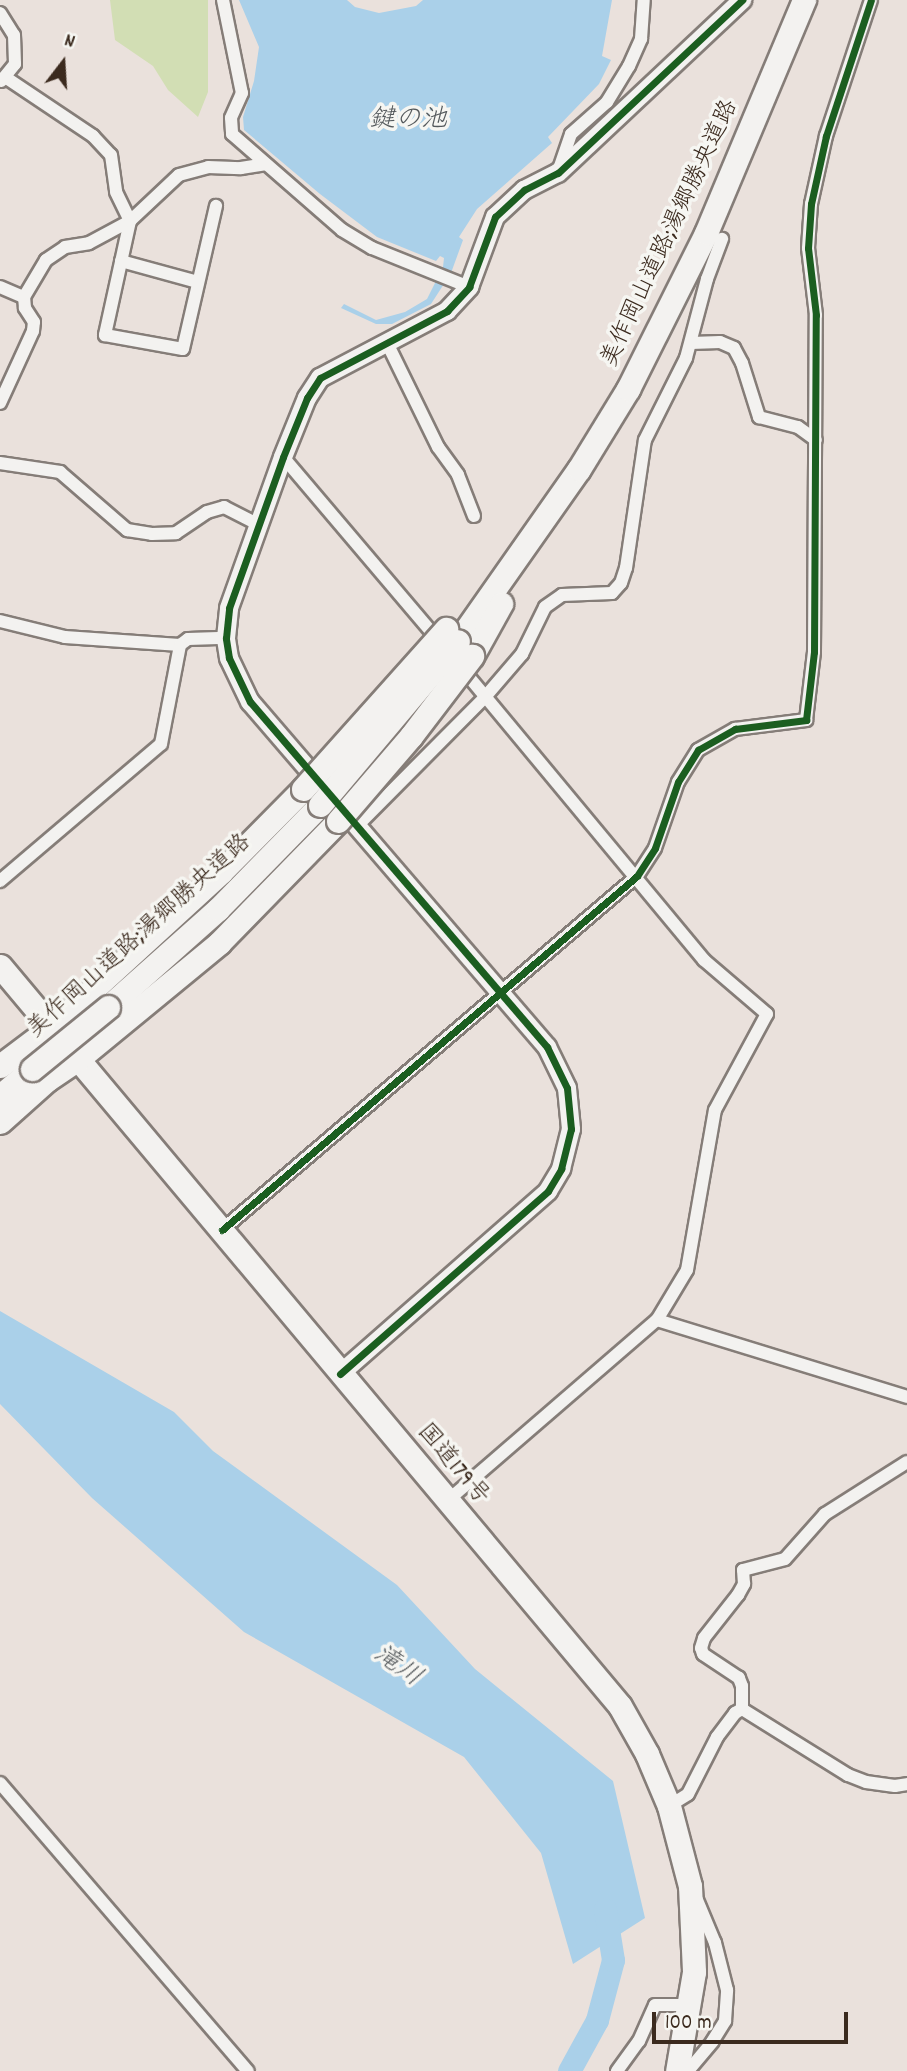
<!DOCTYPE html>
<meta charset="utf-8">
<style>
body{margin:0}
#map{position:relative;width:907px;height:2071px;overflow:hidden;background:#eae1dc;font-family:Dekko,"Klee One",sans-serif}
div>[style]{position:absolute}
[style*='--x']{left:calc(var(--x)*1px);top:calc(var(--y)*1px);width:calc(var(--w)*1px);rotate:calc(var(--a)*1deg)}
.green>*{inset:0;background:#d2deb4}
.water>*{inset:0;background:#aad0e9}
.river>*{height:23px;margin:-11.5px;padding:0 11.5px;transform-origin:11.5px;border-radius:11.5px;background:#aad0e9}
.roads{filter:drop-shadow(2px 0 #857d78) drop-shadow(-2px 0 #857d78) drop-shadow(0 2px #857d78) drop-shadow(0 -2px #857d78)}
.street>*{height:12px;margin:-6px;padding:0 6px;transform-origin:6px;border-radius:6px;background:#f3f2f0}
.secondary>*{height:18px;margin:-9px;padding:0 9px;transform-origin:9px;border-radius:9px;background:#f3f2f0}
.highway>*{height:23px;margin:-11.5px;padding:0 11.5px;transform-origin:11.5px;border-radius:11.5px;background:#f3f2f0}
.bridges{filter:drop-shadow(2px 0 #857d78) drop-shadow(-2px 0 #857d78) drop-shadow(0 2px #857d78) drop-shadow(0 -2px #857d78)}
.highway-bridge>*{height:23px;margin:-11.5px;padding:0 11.5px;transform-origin:11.5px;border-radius:11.5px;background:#f3f2f0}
.cycleway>*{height:7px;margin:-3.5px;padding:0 3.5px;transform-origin:3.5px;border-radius:3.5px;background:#1b5e20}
span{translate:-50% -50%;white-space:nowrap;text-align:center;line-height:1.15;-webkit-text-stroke:7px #f6f6f2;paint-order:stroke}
.street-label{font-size:24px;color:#3b2a1e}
.water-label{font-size:26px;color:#54595c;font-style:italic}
.north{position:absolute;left:28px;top:28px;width:70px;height:70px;-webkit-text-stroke:5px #f6f6f2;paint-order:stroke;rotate:17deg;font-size:19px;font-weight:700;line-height:28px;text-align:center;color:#3b2a1e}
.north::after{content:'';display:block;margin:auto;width:24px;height:32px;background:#3b2a1e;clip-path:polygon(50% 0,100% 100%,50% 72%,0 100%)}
.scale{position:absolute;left:652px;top:2012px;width:196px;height:32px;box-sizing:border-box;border:4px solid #3b2a1e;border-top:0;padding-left:9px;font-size:21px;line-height:24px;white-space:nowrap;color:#3b2a1e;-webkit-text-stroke:5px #f6f6f2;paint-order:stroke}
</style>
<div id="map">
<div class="green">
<i style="clip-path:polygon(110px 0,208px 0,208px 92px,198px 117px,168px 90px,153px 66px,115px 40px)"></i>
</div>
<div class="water">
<i style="clip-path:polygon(239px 0,347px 0,355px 7px,379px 13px,416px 6px,423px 0,612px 0,602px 56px,611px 60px,599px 84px,548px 137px,552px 143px,477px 209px,459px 237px,463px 240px,451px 273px,431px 304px,392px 324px,376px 324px,341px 308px,344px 304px,376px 320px,405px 312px,427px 299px,443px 267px,444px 258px,440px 256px,436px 261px,377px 237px,320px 194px,244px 130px,243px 117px,254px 81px,259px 47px)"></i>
<i style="clip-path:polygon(0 1311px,174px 1412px,213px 1451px,397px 1585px,475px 1669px,613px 1781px,645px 1918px,573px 1964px,541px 1853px,464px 1757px,244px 1632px,92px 1498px,0 1404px)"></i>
</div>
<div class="river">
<i style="--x:569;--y:2071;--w:58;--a:-61.2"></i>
<i style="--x:597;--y:2020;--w:62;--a:-75.1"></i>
<i style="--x:613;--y:1960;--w:51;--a:-99.1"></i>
</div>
<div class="roads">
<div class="street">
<i style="--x:223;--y:0;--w:95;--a:78.5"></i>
<i style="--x:242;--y:93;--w:27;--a:114"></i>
<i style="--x:231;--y:118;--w:16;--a:86"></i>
<i style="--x:232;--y:134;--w:146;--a:41.1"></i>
<i style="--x:342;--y:230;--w:35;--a:31"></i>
<i style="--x:372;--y:248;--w:105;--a:21.9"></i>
<i style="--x:0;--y:13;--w:26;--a:58"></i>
<i style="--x:14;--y:35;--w:29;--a:88"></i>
<i style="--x:15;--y:64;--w:22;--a:129"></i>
<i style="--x:5;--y:77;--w:106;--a:33.8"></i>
<i style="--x:93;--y:136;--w:26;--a:47"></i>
<i style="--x:111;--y:155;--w:37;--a:82"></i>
<i style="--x:116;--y:192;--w:32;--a:64"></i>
<i style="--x:130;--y:221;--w:117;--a:102.4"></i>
<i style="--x:105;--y:335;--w:79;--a:10.2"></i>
<i style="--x:183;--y:349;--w:147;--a:-77"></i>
<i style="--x:558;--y:172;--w:40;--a:-71.1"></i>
<i style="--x:571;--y:134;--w:48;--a:-41.6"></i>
<i style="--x:607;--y:102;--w:42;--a:-58.6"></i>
<i style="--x:629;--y:66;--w:30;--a:-66"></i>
<i style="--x:641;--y:39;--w:39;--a:-86"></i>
<i style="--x:121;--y:261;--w:80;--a:15.3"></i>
<i style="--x:0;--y:287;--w:26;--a:23"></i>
<i style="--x:24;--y:297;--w:43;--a:-59.3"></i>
<i style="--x:46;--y:260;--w:23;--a:-34"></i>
<i style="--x:65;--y:247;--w:24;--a:-9"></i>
<i style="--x:89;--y:243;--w:47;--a:-28.2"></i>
<i style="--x:130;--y:221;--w:67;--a:-43.2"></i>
<i style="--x:179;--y:175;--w:30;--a:-15"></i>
<i style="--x:208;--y:167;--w:33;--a:2"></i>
<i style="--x:241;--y:168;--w:24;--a:-9"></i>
<i style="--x:387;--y:343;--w:116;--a:63.9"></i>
<i style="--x:438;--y:447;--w:34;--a:54"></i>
<i style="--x:458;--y:475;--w:44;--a:68.7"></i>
<i style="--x:691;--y:343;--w:29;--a:-2"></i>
<i style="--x:720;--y:342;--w:15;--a:23"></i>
<i style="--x:734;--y:348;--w:17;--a:62"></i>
<i style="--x:742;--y:363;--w:57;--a:72.5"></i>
<i style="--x:759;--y:417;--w:40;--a:14.4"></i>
<i style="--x:798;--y:427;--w:22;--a:36"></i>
<i style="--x:0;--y:403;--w:79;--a:-65.4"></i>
<i style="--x:33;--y:331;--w:9;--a:-84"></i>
<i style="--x:34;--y:322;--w:17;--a:-123"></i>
<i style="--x:25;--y:308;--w:11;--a:-95"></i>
<i style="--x:283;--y:457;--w:241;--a:49.7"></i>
<i style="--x:0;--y:463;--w:61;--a:8.5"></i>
<i style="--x:60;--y:472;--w:89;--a:40.9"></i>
<i style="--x:127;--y:530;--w:25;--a:9"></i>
<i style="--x:152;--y:534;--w:24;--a:-2"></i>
<i style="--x:176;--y:533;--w:37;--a:-34"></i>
<i style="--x:207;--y:512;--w:18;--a:-16"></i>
<i style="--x:224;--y:507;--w:38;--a:27"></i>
<i style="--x:0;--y:621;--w:67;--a:13.8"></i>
<i style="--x:65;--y:637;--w:115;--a:4"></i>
<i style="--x:180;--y:645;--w:10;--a:-37"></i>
<i style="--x:188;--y:639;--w:38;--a:-2"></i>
<i style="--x:357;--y:826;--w:182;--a:-45.2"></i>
<i style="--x:485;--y:697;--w:57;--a:-49.3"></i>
<i style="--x:522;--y:654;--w:52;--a:-63.9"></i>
<i style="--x:545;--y:607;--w:21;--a:-35"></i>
<i style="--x:562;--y:595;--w:50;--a:-2.3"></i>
<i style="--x:612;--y:593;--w:13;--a:-48"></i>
<i style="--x:621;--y:583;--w:16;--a:-72"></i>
<i style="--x:626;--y:568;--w:129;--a:-81.6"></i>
<i style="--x:645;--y:440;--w:92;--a:-63.4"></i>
<i style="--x:686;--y:358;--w:82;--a:-75.1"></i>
<i style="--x:707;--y:279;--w:43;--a:-69.4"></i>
<i style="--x:0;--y:881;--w:211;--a:-40.4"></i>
<i style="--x:161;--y:744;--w:101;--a:-79.1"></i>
<i style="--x:222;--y:1230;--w:545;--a:-40.46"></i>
<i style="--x:637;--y:876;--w:33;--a:-57"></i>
<i style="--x:655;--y:848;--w:70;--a:-70.8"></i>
<i style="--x:678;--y:782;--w:38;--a:-58"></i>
<i style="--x:698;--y:750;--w:43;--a:-29.6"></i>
<i style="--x:735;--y:729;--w:72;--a:-7.2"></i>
<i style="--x:806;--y:720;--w:68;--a:-83.3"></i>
<i style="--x:814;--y:652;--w:337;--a:-89.7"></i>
<i style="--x:816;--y:315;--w:67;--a:-96.8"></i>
<i style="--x:808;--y:248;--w:44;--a:-86.1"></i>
<i style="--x:811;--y:204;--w:70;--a:-77.6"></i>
<i style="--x:826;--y:136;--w:143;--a:-71.7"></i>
<i style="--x:657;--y:1320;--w:262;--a:17.1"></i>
<i style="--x:447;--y:1501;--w:277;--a:-40.8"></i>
<i style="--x:657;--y:1320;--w:58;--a:-59"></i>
<i style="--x:687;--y:1270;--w:162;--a:-80.1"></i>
<i style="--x:715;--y:1110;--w:109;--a:-61.6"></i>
<i style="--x:767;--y:1014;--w:83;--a:-139.4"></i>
<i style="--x:704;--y:960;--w:382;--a:-129.7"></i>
<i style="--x:742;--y:1709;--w:23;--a:-90"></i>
<i style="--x:742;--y:1686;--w:9;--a:-111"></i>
<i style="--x:739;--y:1678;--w:43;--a:-146.3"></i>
<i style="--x:703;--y:1654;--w:6;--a:-108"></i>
<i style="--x:701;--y:1648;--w:10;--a:-73"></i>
<i style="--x:704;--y:1638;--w:55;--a:-51.7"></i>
<i style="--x:738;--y:1595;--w:13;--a:-61"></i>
<i style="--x:744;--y:1584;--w:14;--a:-94"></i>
<i style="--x:743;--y:1570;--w:43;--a:-14.7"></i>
<i style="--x:785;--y:1559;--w:60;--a:-48.4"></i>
<i style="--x:825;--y:1514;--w:97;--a:-32.4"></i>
<i style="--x:0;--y:1783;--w:380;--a:49.3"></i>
<i style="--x:669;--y:1806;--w:22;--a:-32"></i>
<i style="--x:688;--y:1794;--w:64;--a:-63"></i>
<i style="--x:717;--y:1737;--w:30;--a:-53"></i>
<i style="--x:735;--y:1713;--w:8;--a:-30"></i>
<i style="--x:742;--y:1709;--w:125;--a:31.9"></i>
<i style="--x:848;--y:1775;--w:19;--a:21"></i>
<i style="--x:866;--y:1782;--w:29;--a:8"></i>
<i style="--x:895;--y:1786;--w:12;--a:-9"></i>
<i style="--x:617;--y:2071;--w:37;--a:-54"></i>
<i style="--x:639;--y:2041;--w:39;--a:-66"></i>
<i style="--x:655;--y:2005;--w:34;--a:0"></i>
<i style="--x:688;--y:2071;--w:38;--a:-50"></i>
<i style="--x:712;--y:2042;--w:25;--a:-58"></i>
<i style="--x:725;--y:2021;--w:31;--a:-86"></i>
<i style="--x:727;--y:1990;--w:49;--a:-104.3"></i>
<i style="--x:715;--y:1943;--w:47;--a:-112.7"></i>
</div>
<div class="secondary">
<i style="--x:340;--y:1374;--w:277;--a:-41.3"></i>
<i style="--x:548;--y:1191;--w:26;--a:-59"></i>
<i style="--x:561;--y:1169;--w:41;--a:-76"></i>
<i style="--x:571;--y:1129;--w:41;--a:-95.6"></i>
<i style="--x:567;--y:1088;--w:46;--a:-116"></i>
<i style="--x:547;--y:1047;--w:455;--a:-130.7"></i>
<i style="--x:250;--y:702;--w:49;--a:-115.5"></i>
<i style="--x:229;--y:658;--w:20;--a:-99"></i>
<i style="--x:226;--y:638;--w:30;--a:-84"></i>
<i style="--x:229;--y:608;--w:160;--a:-70.3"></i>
<i style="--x:283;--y:457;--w:64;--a:-67.9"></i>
<i style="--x:307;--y:398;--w:24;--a:-57"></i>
<i style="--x:320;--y:378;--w:144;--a:-27.8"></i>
<i style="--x:447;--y:311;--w:33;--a:-47"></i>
<i style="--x:469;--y:287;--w:75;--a:-69.6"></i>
<i style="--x:495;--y:217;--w:40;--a:-43"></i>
<i style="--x:524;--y:190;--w:38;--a:-27"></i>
<i style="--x:558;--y:173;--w:253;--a:-43.2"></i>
</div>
<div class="highway">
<i style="--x:458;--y:641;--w:210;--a:-54.9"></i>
<i style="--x:579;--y:469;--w:94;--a:-58.5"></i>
<i style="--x:628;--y:389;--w:174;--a:-63.4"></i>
<i style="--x:706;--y:233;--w:253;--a:-67.2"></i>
<i style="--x:472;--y:656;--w:60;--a:-60.9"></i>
<i style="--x:0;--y:966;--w:965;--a:50.04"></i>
<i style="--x:620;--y:1706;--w:55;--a:60.6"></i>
<i style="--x:647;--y:1754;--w:56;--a:67.1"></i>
<i style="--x:669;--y:1806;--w:83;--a:75.3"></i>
<i style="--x:690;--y:1886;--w:86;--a:87.3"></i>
<i style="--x:694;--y:1972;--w:100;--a:99.7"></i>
<i style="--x:108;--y:1007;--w:147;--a:-41.7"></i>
<i style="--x:218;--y:909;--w:146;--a:-45.6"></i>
<i style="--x:0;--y:1066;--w:66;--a:-37"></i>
<i style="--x:53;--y:1026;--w:228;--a:-42.5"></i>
<i style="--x:221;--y:872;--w:117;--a:-45.3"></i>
<i style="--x:0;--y:1096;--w:42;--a:-40.2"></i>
<i style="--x:0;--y:1122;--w:63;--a:-41.8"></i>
<i style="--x:47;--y:1080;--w:37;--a:-34"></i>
<i style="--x:78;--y:1059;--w:183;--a:-39.4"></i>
<i style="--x:219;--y:943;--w:170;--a:-45.7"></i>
</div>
</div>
<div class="bridges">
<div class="highway-bridge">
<i style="--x:303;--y:789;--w:215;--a:-48.2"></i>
<i style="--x:320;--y:805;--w:214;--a:-49.9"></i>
<i style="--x:338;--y:821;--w:112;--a:-49.3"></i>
<i style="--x:411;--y:736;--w:101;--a:-52.7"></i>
<i style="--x:32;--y:1069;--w:98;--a:-39.2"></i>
</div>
</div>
<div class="cycleway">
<i style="--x:222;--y:1230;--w:545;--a:-40.46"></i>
<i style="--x:637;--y:876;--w:33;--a:-57"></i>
<i style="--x:655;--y:848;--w:70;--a:-70.8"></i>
<i style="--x:678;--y:782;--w:38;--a:-58"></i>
<i style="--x:698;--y:750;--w:43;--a:-29.6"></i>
<i style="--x:735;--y:729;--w:72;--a:-7.2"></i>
<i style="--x:806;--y:720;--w:68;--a:-83.3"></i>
<i style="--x:814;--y:652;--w:337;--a:-89.7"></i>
<i style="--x:816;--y:315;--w:67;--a:-96.8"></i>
<i style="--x:808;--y:248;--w:44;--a:-86.1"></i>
<i style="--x:811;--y:204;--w:70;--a:-77.6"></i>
<i style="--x:826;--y:136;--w:143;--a:-71.7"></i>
<i style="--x:340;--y:1374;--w:277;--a:-41.3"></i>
<i style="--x:548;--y:1191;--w:26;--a:-59"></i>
<i style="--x:561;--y:1169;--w:41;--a:-76"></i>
<i style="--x:571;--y:1129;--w:41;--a:-95.6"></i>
<i style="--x:567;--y:1088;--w:46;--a:-116"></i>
<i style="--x:547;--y:1047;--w:455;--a:-130.7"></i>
<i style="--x:250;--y:702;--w:49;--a:-115.5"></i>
<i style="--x:229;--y:658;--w:20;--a:-99"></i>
<i style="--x:226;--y:638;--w:30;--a:-84"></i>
<i style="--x:229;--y:608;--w:160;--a:-70.3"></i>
<i style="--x:283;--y:457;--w:64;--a:-67.9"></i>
<i style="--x:307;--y:398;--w:24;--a:-57"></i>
<i style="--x:320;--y:378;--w:144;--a:-27.8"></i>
<i style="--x:447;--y:311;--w:33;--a:-47"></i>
<i style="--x:469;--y:287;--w:75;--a:-69.6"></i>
<i style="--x:495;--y:217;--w:40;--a:-43"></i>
<i style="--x:524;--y:190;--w:38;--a:-27"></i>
<i style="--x:558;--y:173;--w:253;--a:-43.2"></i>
</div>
<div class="street-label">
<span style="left:671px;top:234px;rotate:-65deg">美作岡山道路;湯郷勝央道路</span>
<span style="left:140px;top:937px;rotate:-42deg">美作岡山道路;湯郷勝央道路</span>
<span style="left:452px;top:1465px;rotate:50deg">国道179号</span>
</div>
<div class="water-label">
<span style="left:408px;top:121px">鍵の池</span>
<span style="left:397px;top:1667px;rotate:35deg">滝川</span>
</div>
<div class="north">N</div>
<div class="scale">100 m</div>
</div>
